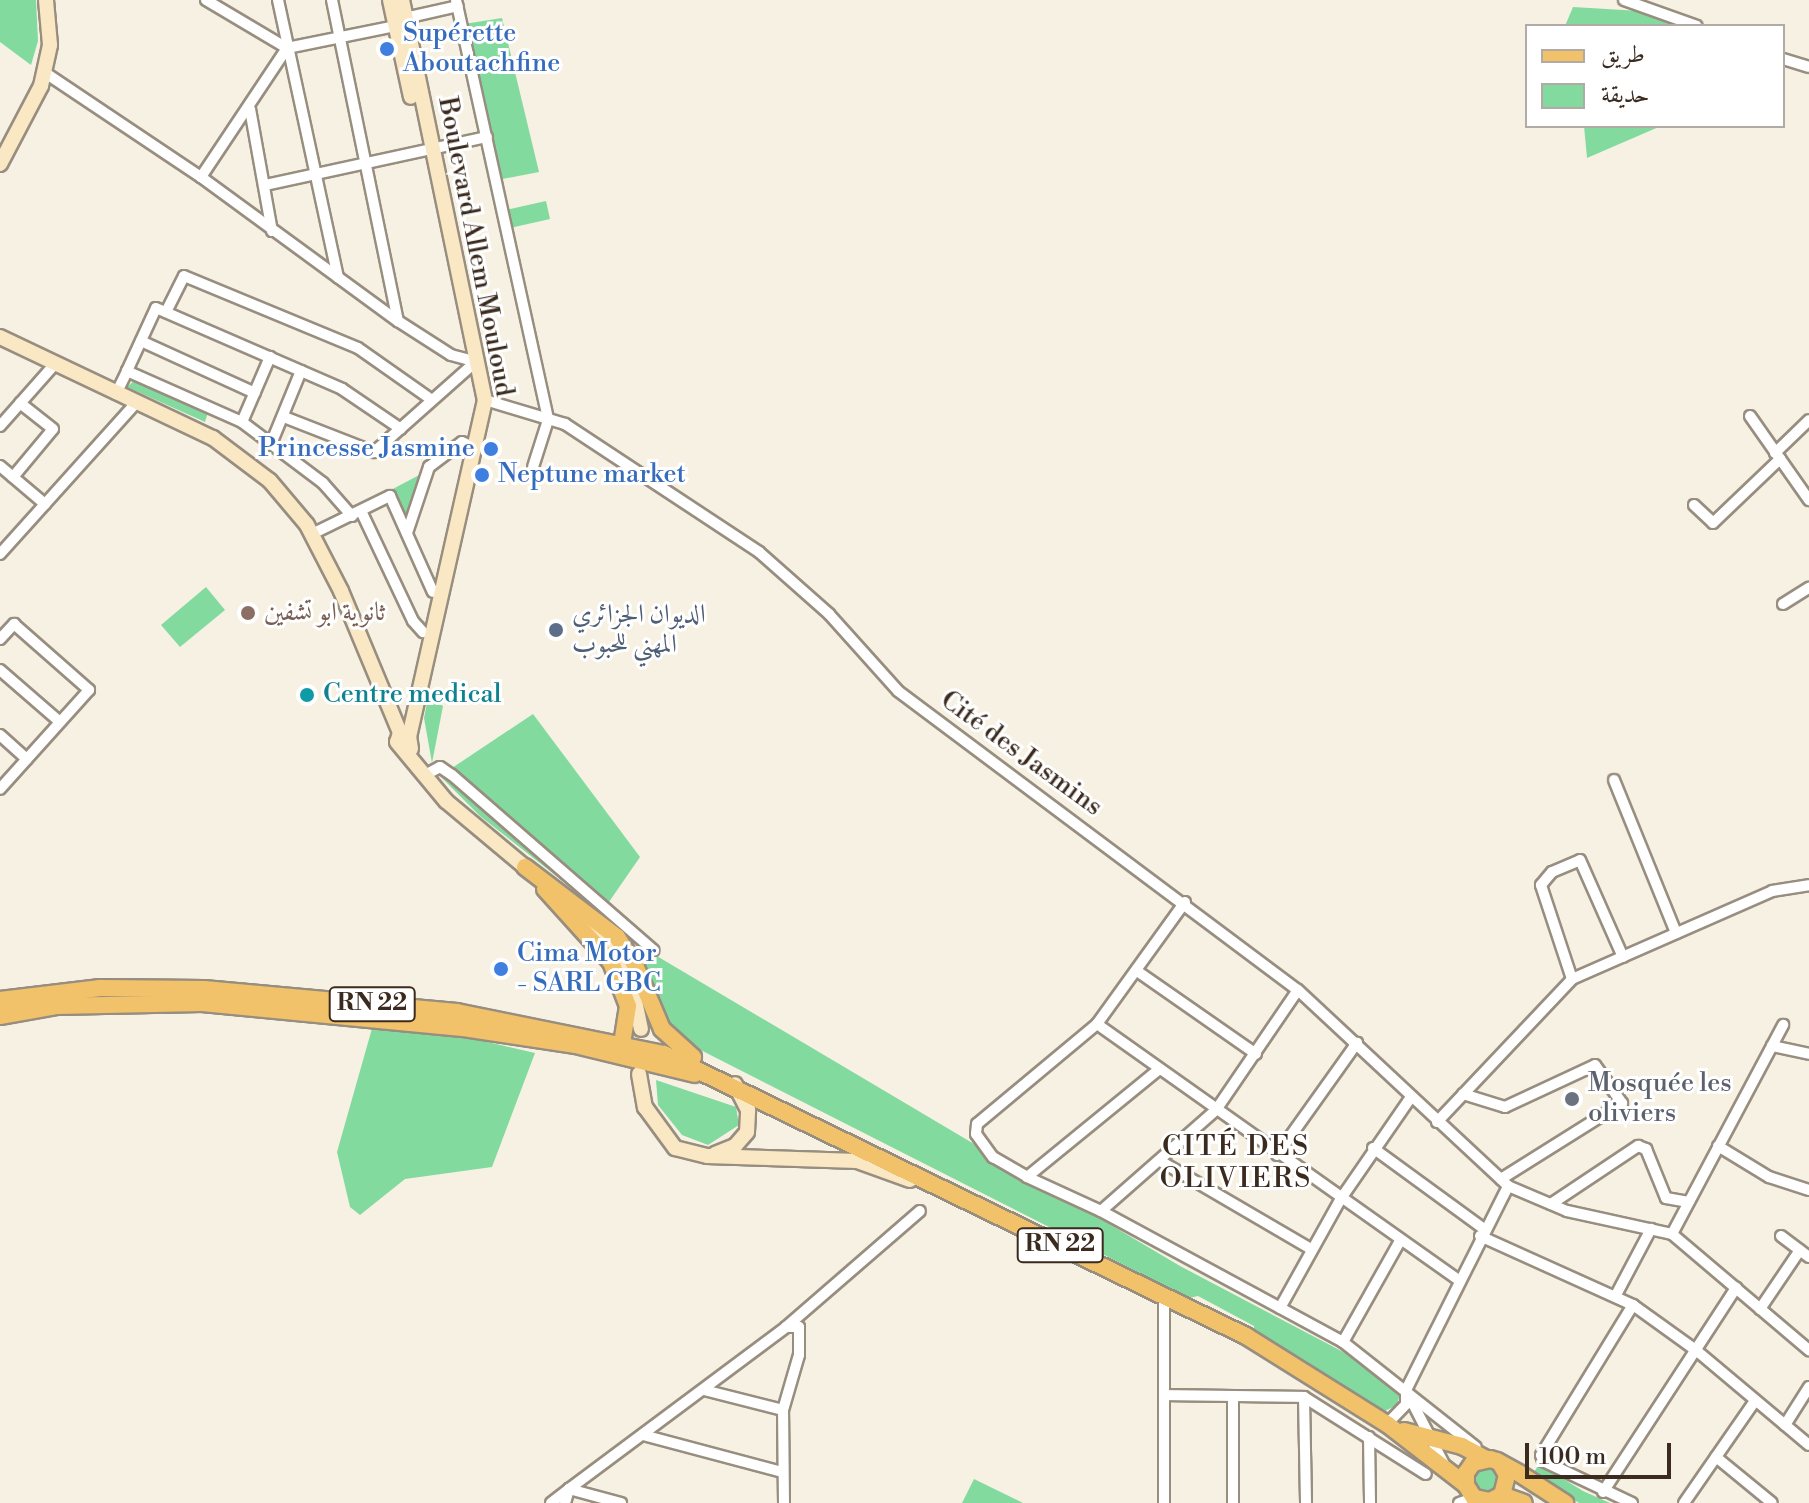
<!DOCTYPE html>
<meta charset="utf-8">
<style>
body{margin:0}
#map{position:relative;width:1809px;height:1503px;overflow:hidden;background:#f6f1e2;font-family:"Libre Bodoni",Amiri,serif}
div>[style]{position:absolute}
[style*='--x']{left:calc(var(--x)*1px);top:calc(var(--y)*1px);width:calc(var(--w)*1px);rotate:calc(var(--a)*1deg)}
.green>*{inset:0;background:#82da9f}
.roads{filter:drop-shadow(2px 0 #988e80) drop-shadow(-2px 0 #988e80) drop-shadow(0 2px #988e80) drop-shadow(0 -2px #988e80)}
.minor>*{height:10px;margin:-5px;padding:0 5px;transform-origin:5px;border-radius:5px;background:#fff}
.secondary>*{height:14px;margin:-7px;padding:0 7px;transform-origin:7px;border-radius:7px;background:#fae7c3}
.primary>*{height:16px;margin:-8px;padding:0 8px;transform-origin:8px;border-radius:8px;background:#f2c26a}
.dots>*{width:22px;height:22px;translate:-50% -50%;box-sizing:border-box;border:4px solid #fff;border-radius:50%}
span{translate:-50% -50%;white-space:nowrap;text-align:center;line-height:1.15;-webkit-text-stroke:6px #fff;paint-order:stroke}
.shield-label span{padding:2px 6px;background:#fff;border:2px solid;border-radius:6px;-webkit-text-stroke-width:0}
.shield-label{font-size:24px;color:#3b2a1e;font-weight:700}
.shop-label{font-size:26px;color:#366cbe}
.left{translate:0 -50%;text-align:left}
.right{translate:-100% -50%;text-align:right}
.street-label{font-size:26px;color:#3b2a1e}
.education-label{font-size:26px;color:#785e54}
.service-label{font-size:26px;color:#4e5e75}
.culture-label{font-size:26px;color:#0d838f}
.worship-label{font-size:26px;color:#5b616d}
.neighbourhood-label{font-size:28px;color:#3b2a1e;letter-spacing:2px}
.legend{position:absolute;left:1525px;top:24px;width:260px;height:104px;box-sizing:border-box;background:#fff;border:2px solid #b1aaa5;margin:0;padding:10px 14px;list-style:none;font-size:24px;color:#3b2a1e}
.legend li{display:flex;align-items:center;gap:16px;height:40px}
.legend b{width:40px;border:2px solid #b1aaa5}
.scale{position:absolute;left:1525px;top:1443px;width:146px;height:36px;box-sizing:border-box;border:4px solid #3b2a1e;border-top:0;padding-left:10px;font-size:24px;line-height:28px;white-space:nowrap;color:#3b2a1e;-webkit-text-stroke:6px #fff;paint-order:stroke}
</style>
<div id="map">
<div class="green">
<i style="clip-path:polygon(0 0,36px 0,38px 41px,31px 65px,0 42px)"></i>
<i style="clip-path:polygon(1573px 7px,1640px 11px,1678px 26px,1565px 26px)"></i>
<i style="clip-path:polygon(502px 18px,539px 172px,497px 180px,464px 24px)"></i>
<i style="clip-path:polygon(1584px 126px,1661px 126px,1587px 158px)"></i>
<i style="clip-path:polygon(546px 201px,550px 219px,510px 228px,506px 210px)"></i>
<i style="clip-path:polygon(136px 379px,208px 412px,205px 422px,127px 387px)"></i>
<i style="clip-path:polygon(423px 473px,406px 522px,389px 491px)"></i>
<i style="clip-path:polygon(206px 587px,225px 610px,180px 647px,161px 625px)"></i>
<i style="clip-path:polygon(428px 698px,443px 706px,432px 763px,424px 718px)"></i>
<i style="clip-path:polygon(533px 714px,640px 857px,602px 912px,480px 816px,440px 776px)"></i>
<i style="clip-path:polygon(650px 952px,1180px 1266px,1349px 1355px,1401px 1390px,1397px 1405px,1385px 1411px,1255px 1339px,1254px 1326px,1198px 1296px,1189px 1298px,677px 1038px,663px 1019px,640px 958px)"></i>
<i style="clip-path:polygon(373px 1025px,462px 1036px,535px 1053px,492px 1167px,405px 1179px,360px 1215px,350px 1207px,337px 1152px)"></i>
<i style="clip-path:polygon(656px 1080px,736px 1107px,739px 1125px,708px 1145px,682px 1135px,658px 1105px)"></i>
<i style="clip-path:polygon(1539px 1464px,1583px 1491px,1610px 1503px,1579px 1503px,1533px 1474px)"></i>
<i style="clip-path:polygon(1494px 1466px,1503px 1479px,1492px 1495px,1474px 1489px,1474px 1471px)"></i>
<i style="clip-path:polygon(974px 1479px,1023px 1503px,962px 1503px)"></i>
</div>
<div class="roads">
<div class="minor">
<i style="--x:206;--y:0;--w:94;--a:30.7"></i>
<i style="--x:287;--y:48;--w:110;--a:-11.5"></i>
<i style="--x:395;--y:26;--w:13;--a:-39"></i>
<i style="--x:405;--y:18;--w:54;--a:-12.8"></i>
<i style="--x:278;--y:0;--w:284;--a:77.8"></i>
<i style="--x:332;--y:0;--w:328;--a:78.4"></i>
<i style="--x:456;--y:0;--w:430;--a:77.6"></i>
<i style="--x:548;--y:420;--w:49;--a:107.7"></i>
<i style="--x:1624;--y:0;--w:77;--a:19.6"></i>
<i style="--x:1783;--y:59;--w:27;--a:17"></i>
<i style="--x:44;--y:72;--w:189;--a:33.8"></i>
<i style="--x:201;--y:177;--w:244;--a:36.2"></i>
<i style="--x:398;--y:321;--w:63;--a:32.7"></i>
<i style="--x:451;--y:355;--w:20;--a:15"></i>
<i style="--x:250;--y:109;--w:124;--a:79.8"></i>
<i style="--x:201;--y:177;--w:155;--a:-56.3"></i>
<i style="--x:265;--y:185;--w:227;--a:-12.2"></i>
<i style="--x:166;--y:312;--w:40;--a:-63.4"></i>
<i style="--x:184;--y:276;--w:188;--a:22.5"></i>
<i style="--x:358;--y:348;--w:90;--a:35.1"></i>
<i style="--x:141;--y:341;--w:125;--a:24.5"></i>
<i style="--x:116;--y:394;--w:25;--a:-64"></i>
<i style="--x:485;--y:400;--w:84;--a:16.7"></i>
<i style="--x:565;--y:424;--w:232;--a:33.4"></i>
<i style="--x:759;--y:552;--w:94;--a:41.5"></i>
<i style="--x:829;--y:614;--w:103;--a:48.1"></i>
<i style="--x:898;--y:691;--w:499;--a:36.8"></i>
<i style="--x:1298;--y:990;--w:287;--a:43"></i>
<i style="--x:1508;--y:1186;--w:64;--a:23"></i>
<i style="--x:1567;--y:1211;--w:107;--a:12.4"></i>
<i style="--x:1672;--y:1234;--w:180;--a:40.3"></i>
<i style="--x:1750;--y:416;--w:103;--a:54.9"></i>
<i style="--x:284;--y:417;--w:97;--a:21.3"></i>
<i style="--x:374;--y:452;--w:130;--a:-41.6"></i>
<i style="--x:242;--y:422;--w:71;--a:-66.7"></i>
<i style="--x:0;--y:426;--w:81;--a:-48.5"></i>
<i style="--x:271;--y:444;--w:79;--a:-67.7"></i>
<i style="--x:1775;--y:453;--w:47;--a:-44.1"></i>
<i style="--x:0;--y:466;--w:59;--a:40.2"></i>
<i style="--x:13;--y:477;--w:62;--a:-50.2"></i>
<i style="--x:53;--y:429;--w:42;--a:-141.8"></i>
<i style="--x:1694;--y:505;--w:26;--a:43"></i>
<i style="--x:1713;--y:523;--w:93;--a:-43.7"></i>
<i style="--x:362;--y:513;--w:119;--a:64.7"></i>
<i style="--x:413;--y:621;--w:15;--a:48"></i>
<i style="--x:352;--y:516;--w:44;--a:-131.3"></i>
<i style="--x:323;--y:483;--w:101;--a:-143"></i>
<i style="--x:242;--y:422;--w:126;--a:-156.1"></i>
<i style="--x:127;--y:371;--w:69;--a:-65.3"></i>
<i style="--x:156;--y:308;--w:203;--a:23.5"></i>
<i style="--x:342;--y:389;--w:71;--a:34.1"></i>
<i style="--x:407;--y:533;--w:70;--a:-71.6"></i>
<i style="--x:429;--y:467;--w:41;--a:-37.1"></i>
<i style="--x:462;--y:442;--w:11;--a:27"></i>
<i style="--x:312;--y:534;--w:87;--a:-26"></i>
<i style="--x:390;--y:496;--w:105;--a:65.9"></i>
<i style="--x:0;--y:554;--w:203;--a:-48"></i>
<i style="--x:1783;--y:604;--w:31;--a:-32"></i>
<i style="--x:0;--y:639;--w:21;--a:-47"></i>
<i style="--x:14;--y:624;--w:100;--a:41.3"></i>
<i style="--x:89;--y:690;--w:133;--a:132"></i>
<i style="--x:0;--y:670;--w:79;--a:40.9"></i>
<i style="--x:0;--y:735;--w:36;--a:42"></i>
<i style="--x:425;--y:775;--w:17;--a:-28"></i>
<i style="--x:440;--y:767;--w:14;--a:34"></i>
<i style="--x:452;--y:775;--w:267;--a:41"></i>
<i style="--x:1614;--y:780;--w:165;--a:67.9"></i>
<i style="--x:1185;--y:902;--w:150;--a:125.8"></i>
<i style="--x:1097;--y:1024;--w:156;--a:140.2"></i>
<i style="--x:977;--y:1124;--w:10;--a:96"></i>
<i style="--x:976;--y:1134;--w:29;--a:54"></i>
<i style="--x:993;--y:1157;--w:39;--a:30"></i>
<i style="--x:1027;--y:1177;--w:81;--a:24.7"></i>
<i style="--x:1101;--y:1211;--w:275;--a:28.4"></i>
<i style="--x:1343;--y:1342;--w:169;--a:38.3"></i>
<i style="--x:1137;--y:971;--w:145;--a:34.9"></i>
<i style="--x:1572;--y:979;--w:99;--a:-108.3"></i>
<i style="--x:1541;--y:885;--w:17;--a:-50"></i>
<i style="--x:1552;--y:872;--w:30;--a:-23"></i>
<i style="--x:1580;--y:860;--w:106;--a:66.1"></i>
<i style="--x:1097;--y:1024;--w:443;--a:35.3"></i>
<i style="--x:1772;--y:1046;--w:38;--a:12"></i>
<i style="--x:1463;--y:1094;--w:44;--a:17.2"></i>
<i style="--x:1505;--y:1107;--w:99;--a:-25"></i>
<i style="--x:1595;--y:1065;--w:47;--a:54.6"></i>
<i style="--x:1622;--y:1103;--w:143;--a:147.9"></i>
<i style="--x:1437;--y:1122;--w:197;--a:-46.6"></i>
<i style="--x:1572;--y:979;--w:219;--a:-23.7"></i>
<i style="--x:1772;--y:891;--w:37;--a:-9"></i>
<i style="--x:1718;--y:1146;--w:60;--a:31.3"></i>
<i style="--x:1769;--y:1177;--w:42;--a:18"></i>
<i style="--x:1373;--y:1148;--w:137;--a:36.1"></i>
<i style="--x:1277;--y:1155;--w:138;--a:-54.5"></i>
<i style="--x:1162;--y:1162;--w:173;--a:30.3"></i>
<i style="--x:1027;--y:1177;--w:169;--a:-39.2"></i>
<i style="--x:1551;--y:1204;--w:105;--a:-33.7"></i>
<i style="--x:1638;--y:1146;--w:9;--a:21"></i>
<i style="--x:1646;--y:1149;--w:53;--a:67.8"></i>
<i style="--x:1666;--y:1198;--w:23;--a:10"></i>
<i style="--x:1101;--y:1211;--w:153;--a:-41.3"></i>
<i style="--x:1216;--y:1110;--w:145;--a:-55.7"></i>
<i style="--x:1672;--y:1234;--w:237;--a:-62"></i>
<i style="--x:1480;--y:1236;--w:168;--a:24.3"></i>
<i style="--x:1781;--y:1236;--w:35;--a:37"></i>
<i style="--x:1164;--y:1295;--w:208;--a:90"></i>
<i style="--x:1616;--y:1295;--w:75;--a:-62.1"></i>
<i style="--x:1280;--y:1308;--w:124;--a:-60.9"></i>
<i style="--x:1340;--y:1200;--w:125;--a:-55.4"></i>
<i style="--x:1760;--y:1309;--w:71;--a:-55.9"></i>
<i style="--x:1343;--y:1342;--w:116;--a:-60.6"></i>
<i style="--x:704;--y:1390;--w:81;--a:14.2"></i>
<i style="--x:1165;--y:1395;--w:139;--a:0.8"></i>
<i style="--x:1304;--y:1397;--w:144;--a:32.3"></i>
<i style="--x:1409;--y:1396;--w:79;--a:62.8"></i>
<i style="--x:1304;--y:1397;--w:106;--a:88.9"></i>
<i style="--x:1387;--y:1424;--w:28;--a:-46"></i>
<i style="--x:1406;--y:1404;--w:14;--a:-90"></i>
<i style="--x:1406;--y:1390;--w:228;--a:-63.4"></i>
<i style="--x:1785;--y:1425;--w:45;--a:-57.7"></i>
<i style="--x:643;--y:1435;--w:144;--a:14.9"></i>
<i style="--x:1369;--y:1437;--w:66;--a:89.1"></i>
<i style="--x:1716;--y:1457;--w:72;--a:39.4"></i>
<i style="--x:1603;--y:1492;--w:244;--a:-56.9"></i>
<i style="--x:551;--y:1503;--w:23;--a:-38"></i>
<i style="--x:569;--y:1489;--w:54;--a:15.1"></i>
<i style="--x:565;--y:1503;--w:15;--a:-74"></i>
<i style="--x:569;--y:1489;--w:271;--a:-36.7"></i>
<i style="--x:786;--y:1327;--w:177;--a:-40.9"></i>
<i style="--x:784;--y:1503;--w:93;--a:-90.6"></i>
<i style="--x:783;--y:1410;--w:57;--a:-73.8"></i>
<i style="--x:799;--y:1355;--w:28;--a:-90"></i>
<i style="--x:799;--y:1327;--w:13;--a:180"></i>
<i style="--x:1233;--y:1503;--w:107;--a:-90"></i>
<i style="--x:1459;--y:1503;--w:16;--a:-18"></i>
<i style="--x:1632;--y:1503;--w:98;--a:-154.7"></i>
<i style="--x:1543;--y:1461;--w:6;--a:-108"></i>
<i style="--x:1541;--y:1455;--w:176;--a:-58.5"></i>
<i style="--x:1633;--y:1305;--w:79;--a:35.7"></i>
<i style="--x:1697;--y:1351;--w:146;--a:40"></i>
<i style="--x:1684;--y:1503;--w:124;--a:-55.2"></i>
</div>
<div class="secondary">
<i style="--x:390;--y:0;--w:99;--a:77.8"></i>
<i style="--x:402;--y:0;--w:409;--a:78.3"></i>
<i style="--x:485;--y:400;--w:344;--a:102.7"></i>
<i style="--x:409;--y:736;--w:13;--a:81"></i>
<i style="--x:0;--y:164;--w:88;--a:-62.3"></i>
<i style="--x:41;--y:86;--w:42;--a:-77.6"></i>
<i style="--x:50;--y:45;--w:45;--a:-95.1"></i>
<i style="--x:0;--y:337;--w:236;--a:25.4"></i>
<i style="--x:213;--y:438;--w:71;--a:37"></i>
<i style="--x:270;--y:481;--w:57;--a:49.9"></i>
<i style="--x:307;--y:525;--w:74;--a:62.7"></i>
<i style="--x:341;--y:591;--w:154;--a:67.4"></i>
<i style="--x:400;--y:733;--w:9;--a:108"></i>
<i style="--x:397;--y:742;--w:77;--a:50.3"></i>
<i style="--x:446;--y:801;--w:111;--a:39.9"></i>
<i style="--x:593;--y:925;--w:64;--a:54.6"></i>
<i style="--x:630;--y:977;--w:53;--a:78.1"></i>
<i style="--x:639;--y:1074;--w:34;--a:80"></i>
<i style="--x:645;--y:1107;--w:51;--a:53.8"></i>
<i style="--x:675;--y:1148;--w:33;--a:14"></i>
<i style="--x:707;--y:1156;--w:150;--a:1.9"></i>
<i style="--x:857;--y:1161;--w:56;--a:19.7"></i>
<i style="--x:715;--y:1154;--w:22;--a:-22"></i>
<i style="--x:735;--y:1146;--w:18;--a:-49"></i>
<i style="--x:747;--y:1132;--w:22;--a:-87"></i>
<i style="--x:748;--y:1110;--w:29;--a:-117"></i>
</div>
<div class="primary">
<i style="--x:525;--y:867;--w:116;--a:37.3"></i>
<i style="--x:617;--y:937;--w:33;--a:57"></i>
<i style="--x:635;--y:965;--w:69;--a:67.1"></i>
<i style="--x:662;--y:1029;--w:42;--a:42.1"></i>
<i style="--x:545;--y:889;--w:98;--a:47.9"></i>
<i style="--x:611;--y:962;--w:47;--a:68.9"></i>
<i style="--x:628;--y:1006;--w:37;--a:99"></i>
<i style="--x:0;--y:1000;--w:101;--a:-6.8"></i>
<i style="--x:100;--y:988;--w:104;--a:0.6"></i>
<i style="--x:204;--y:989;--w:254;--a:5.2"></i>
<i style="--x:457;--y:1012;--w:211;--a:11.5"></i>
<i style="--x:664;--y:1054;--w:647;--a:25.85"></i>
<i style="--x:1246;--y:1336;--w:166;--a:32"></i>
<i style="--x:1387;--y:1424;--w:100;--a:37.7"></i>
<i style="--x:0;--y:1016;--w:57;--a:-10.1"></i>
<i style="--x:56;--y:1006;--w:146;--a:-1.2"></i>
<i style="--x:202;--y:1003;--w:269;--a:5.5"></i>
<i style="--x:470;--y:1029;--w:107;--a:8.6"></i>
<i style="--x:576;--y:1045;--w:122;--a:13.7"></i>
<i style="--x:1404;--y:1431;--w:60;--a:14.5"></i>
<i style="--x:1462;--y:1446;--w:26;--a:28"></i>
<i style="--x:1500;--y:1463;--w:14;--a:60"></i>
<i style="--x:1507;--y:1475;--w:21;--a:104"></i>
<i style="--x:1502;--y:1495;--w:13;--a:153"></i>
<i style="--x:1490;--y:1501;--w:16;--a:-169"></i>
<i style="--x:1474;--y:1498;--w:15;--a:-122"></i>
<i style="--x:1466;--y:1485;--w:12;--a:-90"></i>
<i style="--x:1466;--y:1473;--w:12;--a:-55"></i>
<i style="--x:1473;--y:1463;--w:17;--a:-13"></i>
<i style="--x:1490;--y:1459;--w:7;--a:16"></i>
<i style="--x:1497;--y:1461;--w:26;--a:29"></i>
<i style="--x:1520;--y:1474;--w:54;--a:32.8"></i>
<i style="--x:1502;--y:1495;--w:23;--a:20"></i>
</div>
</div>
<div class="dots">
<i style="left:387px;top:49px;background:#3f7fe0"></i>
<i style="left:491px;top:449px;background:#3f7fe0"></i>
<i style="left:482px;top:475px;background:#3f7fe0"></i>
<i style="left:248px;top:613px;background:#8d6e63"></i>
<i style="left:556px;top:630px;background:#5c6f8a"></i>
<i style="left:307px;top:695px;background:#0f9aa8"></i>
<i style="left:501px;top:969px;background:#3f7fe0"></i>
<i style="left:1572px;top:1099px;background:#6b7280"></i>
</div>
<div class="shield-label">
<span style="left:372px;top:1004px">RN 22</span>
<span style="left:1060px;top:1245px">RN 22</span>
</div>
<div class="shop-label">
<span class="left" style="left:403px;top:49px">Supérette<br>Aboutachfine</span>
<span class="right" style="left:475px;top:449px">Princesse Jasmine</span>
<span class="left" style="left:498px;top:475px">Neptune market</span>
<span class="left" style="left:517px;top:969px">Cima Motor<br>- SARL GBC</span>
</div>
<div class="street-label">
<span style="left:475px;top:247px;rotate:79deg">Boulevard Allem Mouloud</span>
<span style="left:1021px;top:754px;rotate:36deg">Cité des Jasmins</span>
</div>
<div class="education-label">
<span class="left" style="left:264px;top:613px">ثانوية ابو تشفين</span>
</div>
<div class="service-label">
<span class="left" style="left:572px;top:630px">الديوان الجزائري<br>المهني للحبوب</span>
</div>
<div class="culture-label">
<span class="left" style="left:323px;top:695px">Centre medical</span>
</div>
<div class="worship-label">
<span class="left" style="left:1588px;top:1099px">Mosquée les<br>oliviers</span>
</div>
<div class="neighbourhood-label">
<span style="left:1236px;top:1163px">CITÉ DES<br>OLIVIERS</span>
</div>
<ul class="legend">
<li><b style="height:10px;background:#f2c26a"></b>طريق</li>
<li><b style="height:22px;background:#82da9f"></b>حديقة</li>
</ul>
<div class="scale">100 m</div>
</div>
